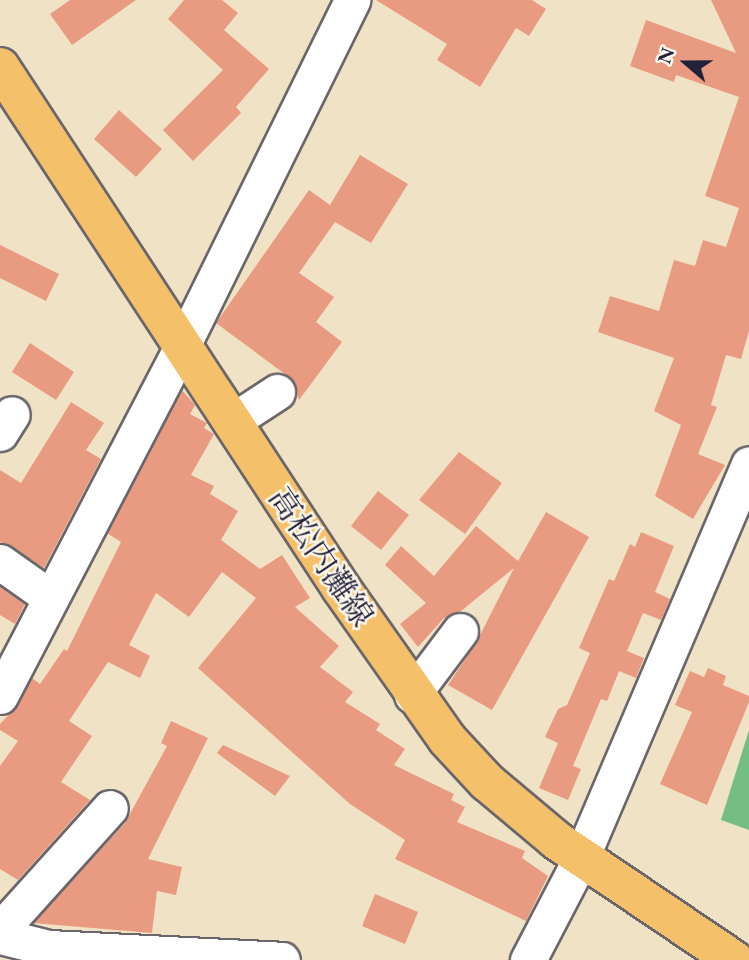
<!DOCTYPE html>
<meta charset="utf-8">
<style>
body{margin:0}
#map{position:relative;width:749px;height:960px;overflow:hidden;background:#f0e3c5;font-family:"EB Garamond","Noto Serif JP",serif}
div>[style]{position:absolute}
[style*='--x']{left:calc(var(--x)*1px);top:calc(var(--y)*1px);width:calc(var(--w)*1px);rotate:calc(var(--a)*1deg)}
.forest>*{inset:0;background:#74be84}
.building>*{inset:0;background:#e99b82}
.roads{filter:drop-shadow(2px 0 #6a666b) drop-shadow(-2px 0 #6a666b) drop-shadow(0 2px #6a666b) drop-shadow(0 -2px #6a666b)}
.minor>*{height:35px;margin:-17.5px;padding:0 17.5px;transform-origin:17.5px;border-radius:17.5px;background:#fff}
.major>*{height:38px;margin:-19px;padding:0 19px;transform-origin:19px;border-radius:19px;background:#f4c16a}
span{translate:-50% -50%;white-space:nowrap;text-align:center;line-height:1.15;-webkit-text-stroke:5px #fbf7ec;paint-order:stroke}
.street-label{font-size:32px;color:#22223b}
.north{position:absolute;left:651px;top:28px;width:70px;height:70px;-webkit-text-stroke:5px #fbf7ec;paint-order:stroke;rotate:290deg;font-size:19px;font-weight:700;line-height:28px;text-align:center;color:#22223b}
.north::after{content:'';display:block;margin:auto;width:24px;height:32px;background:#22223b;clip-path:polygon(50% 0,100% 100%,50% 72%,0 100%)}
</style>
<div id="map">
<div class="forest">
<i style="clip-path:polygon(749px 730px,749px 830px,721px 820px)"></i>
</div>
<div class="building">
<i style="clip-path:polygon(70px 0,136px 0,72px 45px,50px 14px)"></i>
<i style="clip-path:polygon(184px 0,222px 0,238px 13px,224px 30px,269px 69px,236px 107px,241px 113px,193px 161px,163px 130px,223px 70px,168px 19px)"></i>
<i style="clip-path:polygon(376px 0,532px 0,546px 9px,529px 36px,516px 28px,480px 87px,437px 60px,447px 44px)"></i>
<i style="clip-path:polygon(711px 0,749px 0,749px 331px,741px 359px,726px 355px,711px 405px,717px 407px,698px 454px,725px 465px,693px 519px,655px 496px,681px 425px,654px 411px,674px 358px,598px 332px,610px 296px,659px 311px,674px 260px,695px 266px,703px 240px,726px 247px,739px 208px,705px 196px,739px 97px,676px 75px,674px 82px,630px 66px,646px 20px,736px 53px)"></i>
<i style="clip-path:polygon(119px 110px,162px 149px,136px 177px,94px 139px)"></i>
<i style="clip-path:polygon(360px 155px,408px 184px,371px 243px,335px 222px,299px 273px,334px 297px,316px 322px,342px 342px,299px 400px,293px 380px,216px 323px,309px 190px,330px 205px)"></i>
<i style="clip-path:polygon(0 245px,59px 274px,46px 301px,0 278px)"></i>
<i style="clip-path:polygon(30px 343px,74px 372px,56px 400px,12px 372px)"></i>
<i style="clip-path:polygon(182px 390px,195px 405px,190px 414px,207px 423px,204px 428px,214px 434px,191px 475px,214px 486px,210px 494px,238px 511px,221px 540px,260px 569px,282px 555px,310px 598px,295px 607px,339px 646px,320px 667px,353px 692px,345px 702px,380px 724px,376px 730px,405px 749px,394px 765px,454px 794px,451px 800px,465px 807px,457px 822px,525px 851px,522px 858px,548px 876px,526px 921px,395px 859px,405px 840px,350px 804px,198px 668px,256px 598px,222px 572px,189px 617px,156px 593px,129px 645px,150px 656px,140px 678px,108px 662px,69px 721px,92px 736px,61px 782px,90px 800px,18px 880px,0 869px,0 766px,18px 741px,0 730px,0 724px,17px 706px,32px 678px,40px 684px,64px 649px,67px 651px,121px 542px,107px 533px)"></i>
<i style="clip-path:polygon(71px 402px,104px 423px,86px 450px,101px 459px,44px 568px,0 542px,0 470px,21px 483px)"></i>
<i style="clip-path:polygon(459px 452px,502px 483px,465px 534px,419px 500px)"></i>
<i style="clip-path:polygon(378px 491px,409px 515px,381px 550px,351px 526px)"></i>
<i style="clip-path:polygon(546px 512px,589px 537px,492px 710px,448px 685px,476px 643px,514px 568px,461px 611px,444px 618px,418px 647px,400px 624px,426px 603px,385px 565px,401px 546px,434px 576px,476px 526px,518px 561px)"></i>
<i style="clip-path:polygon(641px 532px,674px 546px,655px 592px,670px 599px,661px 620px,643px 613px,627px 651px,644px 658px,636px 678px,619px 671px,607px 701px,601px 699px,573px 766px,581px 769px,568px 800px,539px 788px,558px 743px,545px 737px,558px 709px,567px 705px,590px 653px,579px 648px,609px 579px,614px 581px,630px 544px,635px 547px)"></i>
<i style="clip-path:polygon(0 587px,25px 604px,15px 624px,0 615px)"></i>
<i style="clip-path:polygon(708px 668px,726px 676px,723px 685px,749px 696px,749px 702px,707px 805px,660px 784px,692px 712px,675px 705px,690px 671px,704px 677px)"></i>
<i style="clip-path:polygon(171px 721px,208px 738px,148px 859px,182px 867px,176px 895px,157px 891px,152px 933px,33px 923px,125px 823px,167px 746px,161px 743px)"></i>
<i style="clip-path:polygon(223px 745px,290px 776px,275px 796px,217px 753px)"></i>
<i style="clip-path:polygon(375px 894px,418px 912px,405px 944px,362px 926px)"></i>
</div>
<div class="roads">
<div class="minor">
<i style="--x:231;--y:422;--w:55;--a:-33.1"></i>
<i style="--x:0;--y:433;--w:22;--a:-58"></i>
<i style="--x:0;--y:562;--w:62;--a:35.2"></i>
<i style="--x:412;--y:695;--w:80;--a:-53.1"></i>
<i style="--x:0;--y:696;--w:394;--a:-62.5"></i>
<i style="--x:182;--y:346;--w:386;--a:-63.8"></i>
<i style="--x:0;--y:930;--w:164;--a:-48"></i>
<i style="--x:0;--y:936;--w:50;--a:13.8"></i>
<i style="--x:49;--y:948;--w:233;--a:2.9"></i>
<i style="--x:528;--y:960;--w:115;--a:-62.5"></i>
<i style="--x:581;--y:858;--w:428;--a:-66.9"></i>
</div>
<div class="major">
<i style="--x:0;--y:67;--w:623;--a:56.79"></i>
<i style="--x:341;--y:588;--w:184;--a:54.9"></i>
<i style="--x:447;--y:739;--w:59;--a:47.1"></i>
<i style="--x:487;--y:782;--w:90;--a:40"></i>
<i style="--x:556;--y:840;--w:215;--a:34"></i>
</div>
</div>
<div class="street-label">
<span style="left:321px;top:557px;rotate:56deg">高松内灘線</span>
</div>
<div class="north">N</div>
</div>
